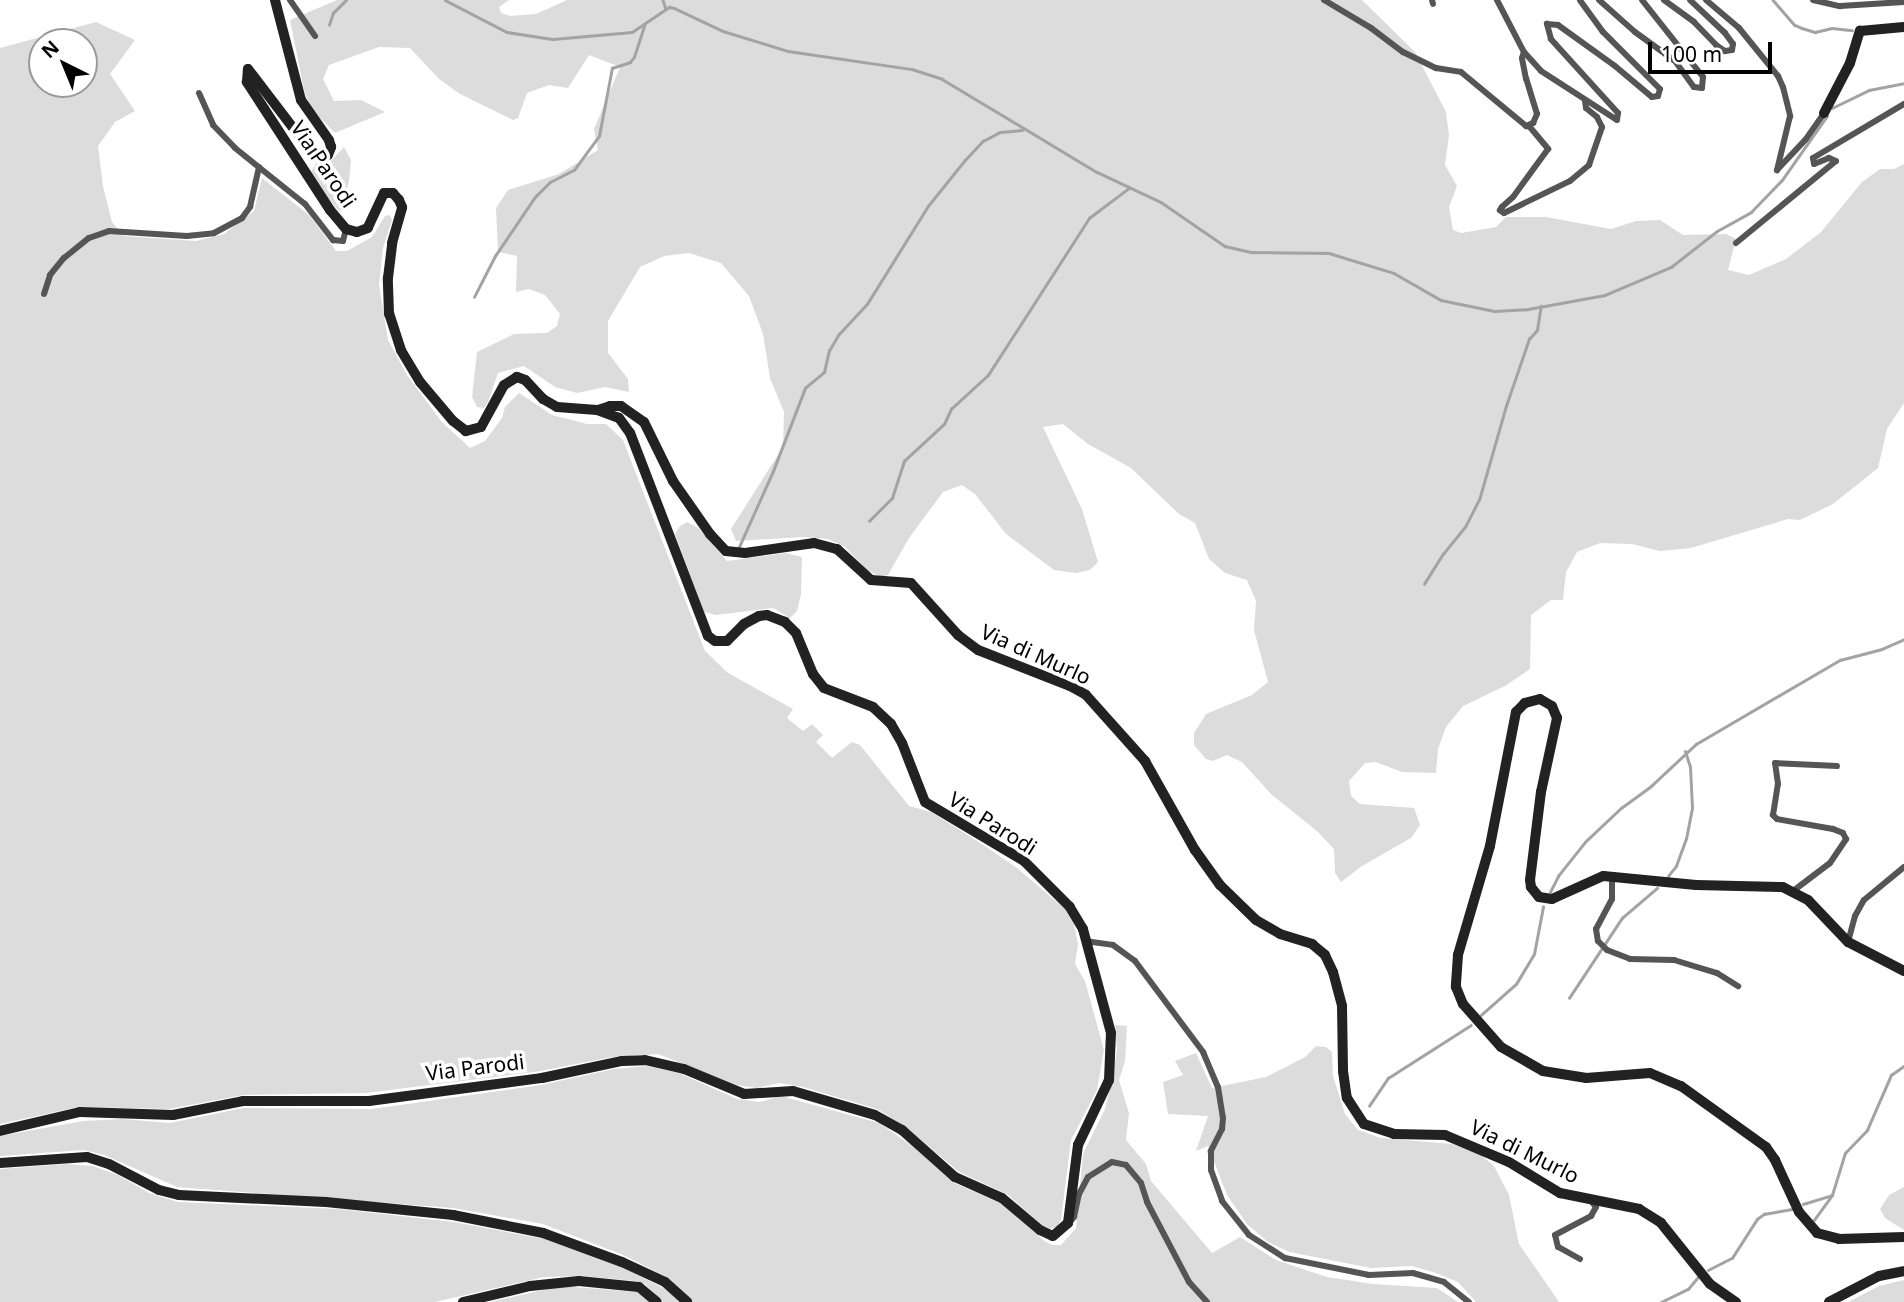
<!DOCTYPE html>
<style>
body{margin:0}
#map{position:relative;width:1904px;height:1302px;overflow:hidden;background:#fff;font-family:"Noto Sans",sans-serif}
div>[style]{position:absolute}
[style*='--x']{left:calc(var(--x)*1px);top:calc(var(--y)*1px);width:calc(var(--w)*1px);rotate:calc(var(--a)*1deg)}
.green>*{inset:0;background:#dcdcdc}
.stream>*{height:2.5px;margin:-1.25px;padding:0 1.25px;transform-origin:1.25px;border-radius:1.25px;background:#a3a3a3}
.street>*{height:6px;margin:-3px;padding:0 3px;transform-origin:3px;border-radius:3px;background:#555}
.secondary>*{height:10px;margin:-5px;padding:0 5px;transform-origin:5px;border-radius:5px;background:#222}
span{translate:-50% -50%;white-space:nowrap;text-align:center;line-height:1.15;-webkit-text-stroke:7px #fff;paint-order:stroke}
.street-label{font-size:21px;color:#000}
.north{position:absolute;left:28px;top:28px;width:70px;height:70px;box-sizing:border-box;background:#fff;border:2px solid #999;border-radius:50%;rotate:317deg;font-size:19px;font-weight:700;line-height:28px;text-align:center;color:#000}
.north::after{content:'';display:block;margin:auto;width:24px;height:32px;background:#000;clip-path:polygon(50% 0,100% 100%,50% 72%,0 100%)}
.scale{position:absolute;left:1648px;top:42px;width:124px;height:32px;box-sizing:border-box;border:4px solid #000;border-top:0;padding-left:9px;font-size:21px;line-height:24px;white-space:nowrap;color:#000;-webkit-text-stroke:5px #fff;paint-order:stroke}
</style>
<div id="map">
<div class="green">
<i style="clip-path:polygon(337px 0,509px 0,499px 7px,501px 13px,510px 16px,536px 14px,567px 0,1362px 0,1415px 52px,1446px 112px,1449px 135px,1445px 165px,1457px 186px,1449px 207px,1453px 230px,1461px 233px,1496px 227px,1506px 217px,1546px 217px,1611px 229px,1636px 221px,1660px 220px,1683px 235px,1726px 234px,1736px 239px,1728px 270px,1749px 275px,1786px 259px,1821px 232px,1862px 182px,1880px 169px,1894px 169px,1904px 164px,1904px 403px,1887px 429px,1878px 468px,1833px 504px,1800px 520px,1788px 519px,1691px 548px,1660px 551px,1632px 544px,1600px 543px,1577px 552px,1566px 572px,1563px 600px,1551px 600px,1531px 615px,1530px 669px,1505px 686px,1463px 706px,1446px 727px,1438px 749px,1436px 773px,1402px 772px,1376px 762px,1365px 763px,1349px 781px,1351px 796px,1360px 804px,1414px 808px,1420px 825px,1411px 838px,1362px 866px,1341px 882px,1335px 873px,1334px 849px,1318px 832px,1271px 794px,1242px 762px,1227px 755px,1213px 761px,1206px 759px,1194px 745px,1194px 733px,1206px 714px,1252px 695px,1268px 682px,1254px 630px,1256px 601px,1247px 580px,1225px 573px,1209px 559px,1195px 523px,1179px 514px,1131px 468px,1088px 444px,1063px 424px,1043px 427px,1082px 509px,1098px 562px,1090px 570px,1076px 573px,1054px 570px,1006px 534px,975px 494px,962px 485px,943px 492px,909px 538px,888px 575px,881px 577px,867px 570px,845px 547px,828px 539px,804px 537px,736px 541px,731px 529px,783px 447px,784px 412px,770px 378px,763px 334px,749px 296px,721px 263px,689px 253px,664px 256px,640px 267px,608px 321px,608px 353px,628px 379px,629px 392px,605px 387px,577px 393px,555px 387px,524px 366px,498px 373px,488px 402px,484px 408px,477px 407px,472px 397px,477px 352px,514px 334px,547px 333px,557px 326px,560px 314px,545px 295px,529px 289px,516px 292px,517px 256px,498px 252px,496px 208px,508px 190px,559px 174px,598px 150px,594px 129px,620px 67px,589px 55px,568px 88px,549px 85px,527px 93px,518px 118px,513px 120px,460px 94px,439px 79px,410px 48px,379px 47px,329px 65px,323px 79px,334px 101px,361px 100px,385px 112px,335px 133px,311px 109px,304px 90px,290px 20px)"></i>
<i style="clip-path:polygon(evenodd,96px 22px,135px 40px,110px 74px,135px 111px,115px 122px,98px 146px,103px 186px,112px 222px,124px 236px,196px 241px,224px 234px,254px 211px,262px 178px,309px 215px,336px 251px,347px 251px,372px 237px,385px 216px,390px 215px,392px 220px,383px 248px,379px 285px,388px 340px,407px 375px,441px 421px,470px 448px,485px 441px,502px 418px,505px 407px,519px 393px,552px 415px,587px 424px,606px 424px,623px 440px,705px 651px,728px 673px,793px 709px,787px 718px,803px 731px,812px 724px,823px 735px,816px 742px,832px 758px,852px 742px,860px 745px,909px 806px,931px 812px,982px 844px,1017px 868px,1065px 909px,1074px 924px,1078px 944px,1075px 964px,1085px 981px,1104px 1050px,1097px 1090px,1071px 1140px,1061px 1220px,1057px 1226px,1050px 1229px,1043px 1226px,1007px 1194px,959px 1172px,906px 1127px,877px 1109px,803px 1087px,779px 1083px,757px 1088px,736px 1085px,658px 1054px,612px 1057px,535px 1072px,366px 1093px,243px 1095px,169px 1109px,78px 1107px,0 1124px,0 48px,96px 22px,42px 42px,84px 42px,84px 84px,42px 84px,42px 42px)"></i>
<i style="clip-path:polygon(344px 147px,351px 160px,349px 182px,340px 212px,325px 195px,311px 172px,316px 163px,329px 163px)"></i>
<i style="clip-path:polygon(687px 522px,698px 528px,727px 561px,786px 553px,802px 557px,801px 594px,797px 611px,790px 618px,773px 608px,716px 615px,704px 612px,675px 534px,680px 526px)"></i>
<i style="clip-path:polygon(1115px 1025px,1127px 1026px,1125px 1061px,1119px 1080px,1129px 1113px,1126px 1140px,1146px 1164px,1151px 1181px,1212px 1253px,1240px 1237px,1276px 1260px,1327px 1277px,1373px 1284px,1437px 1288px,1458px 1302px,693px 1302px,667px 1277px,623px 1255px,543px 1224px,453px 1208px,177px 1187px,104px 1155px,84px 1150px,0 1156px,0 1136px,83px 1121px,122px 1119px,170px 1123px,243px 1108px,372px 1109px,541px 1085px,614px 1069px,647px 1066px,679px 1073px,737px 1099px,760px 1102px,781px 1096px,879px 1123px,911px 1145px,954px 1183px,1009px 1207px,1043px 1240px,1052px 1245px,1061px 1245px,1076px 1228px,1083px 1154px,1105px 1109px,1112px 1078px,1117px 1051px)"></i>
<i style="clip-path:polygon(1316px 1046px,1326px 1047px,1332px 1052px,1333px 1076px,1345px 1114px,1358px 1130px,1381px 1138px,1452px 1144px,1481px 1155px,1494px 1166px,1509px 1195px,1519px 1244px,1559px 1302px,1476px 1302px,1458px 1282px,1436px 1273px,1412px 1266px,1371px 1268px,1289px 1252px,1268px 1242px,1247px 1224px,1227px 1195px,1208px 1146px,1196px 1151px,1208px 1116px,1168px 1114px,1163px 1082px,1183px 1075px,1175px 1061px,1196px 1053px,1212px 1088px,1266px 1077px,1305px 1057px)"></i>
<i style="clip-path:polygon(67px 1164px,93px 1166px,118px 1175px,149px 1193px,178px 1202px,338px 1209px,454px 1222px,544px 1239px,620px 1266px,665px 1289px,680px 1302px,663px 1302px,645px 1284px,636px 1281px,583px 1276px,544px 1277px,435px 1302px,0 1302px,0 1169px)"></i>
<i style="clip-path:polygon(1904px 1187px,1904px 1230px,1885px 1218px,1880px 1209px,1889px 1195px)"></i>
<i style="clip-path:polygon(1904px 1280px,1904px 1302px,1848px 1302px,1879px 1286px)"></i>
<i style="clip-path:polygon(560px 1286px,638px 1292px,651px 1302px,490px 1302px)"></i>
</div>
<div class="stream">
<i style="--x:445;--y:0;--w:70;--a:27.3"></i>
<i style="--x:507;--y:32;--w:47;--a:8.7"></i>
<i style="--x:553;--y:39;--w:79;--a:-5.1"></i>
<i style="--x:632;--y:32;--w:45;--a:-34"></i>
<i style="--x:669;--y:7;--w:5;--a:11"></i>
<i style="--x:674;--y:8;--w:54;--a:25.1"></i>
<i style="--x:723;--y:31;--w:68;--a:17.1"></i>
<i style="--x:788;--y:51;--w:125;--a:8.3"></i>
<i style="--x:912;--y:69;--w:32;--a:18"></i>
<i style="--x:942;--y:79;--w:181;--a:31"></i>
<i style="--x:1097;--y:172;--w:71;--a:25.1"></i>
<i style="--x:1161;--y:202;--w:78;--a:34.5"></i>
<i style="--x:1225;--y:246;--w:26;--a:13"></i>
<i style="--x:1250;--y:252;--w:79;--a:0.7"></i>
<i style="--x:1329;--y:253;--w:68;--a:17.1"></i>
<i style="--x:1394;--y:273;--w:54;--a:29.9"></i>
<i style="--x:1441;--y:300;--w:54;--a:11.7"></i>
<i style="--x:1494;--y:311;--w:34;--a:-3"></i>
<i style="--x:1528;--y:309;--w:78;--a:-10.3"></i>
<i style="--x:1605;--y:295;--w:72;--a:-23"></i>
<i style="--x:1671;--y:267;--w:58;--a:-38"></i>
<i style="--x:1717;--y:231;--w:39;--a:-29"></i>
<i style="--x:1751;--y:212;--w:45;--a:-45.9"></i>
<i style="--x:1782;--y:180;--w:78;--a:-54.9"></i>
<i style="--x:663;--y:0;--w:9;--a:72"></i>
<i style="--x:1773;--y:0;--w:33;--a:49"></i>
<i style="--x:1795;--y:25;--w:8;--a:23"></i>
<i style="--x:1802;--y:28;--w:14;--a:17"></i>
<i style="--x:1815;--y:32;--w:17;--a:-13"></i>
<i style="--x:1832;--y:28;--w:20;--a:6"></i>
<i style="--x:329;--y:25;--w:13;--a:-72"></i>
<i style="--x:333;--y:13;--w:18;--a:-45"></i>
<i style="--x:1832;--y:108;--w:41;--a:-25.9"></i>
<i style="--x:1869;--y:90;--w:36;--a:-11"></i>
<i style="--x:474;--y:297;--w:46;--a:-62.9"></i>
<i style="--x:495;--y:256;--w:71;--a:-55.9"></i>
<i style="--x:535;--y:197;--w:21;--a:-45"></i>
<i style="--x:550;--y:182;--w:27;--a:-27"></i>
<i style="--x:574;--y:170;--w:42;--a:-53.7"></i>
<i style="--x:599;--y:136;--w:69;--a:-79.2"></i>
<i style="--x:612;--y:68;--w:19;--a:-18"></i>
<i style="--x:630;--y:62;--w:6;--a:-51"></i>
<i style="--x:634;--y:57;--w:33;--a:-72"></i>
<i style="--x:869;--y:521;--w:33;--a:-45"></i>
<i style="--x:892;--y:498;--w:39;--a:-72"></i>
<i style="--x:904;--y:461;--w:54;--a:-42.8"></i>
<i style="--x:944;--y:424;--w:17;--a:-65"></i>
<i style="--x:951;--y:409;--w:50;--a:-42.6"></i>
<i style="--x:988;--y:375;--w:187;--a:-57.2"></i>
<i style="--x:1089;--y:218;--w:50;--a:-36.9"></i>
<i style="--x:738;--y:549;--w:85;--a:-65.8"></i>
<i style="--x:773;--y:471;--w:89;--a:-68.9"></i>
<i style="--x:805;--y:388;--w:25;--a:-40"></i>
<i style="--x:824;--y:372;--w:22;--a:-77"></i>
<i style="--x:829;--y:351;--w:20;--a:-60"></i>
<i style="--x:839;--y:334;--w:41;--a:-47"></i>
<i style="--x:867;--y:304;--w:115;--a:-58.1"></i>
<i style="--x:928;--y:206;--w:59;--a:-51.2"></i>
<i style="--x:965;--y:160;--w:26;--a:-47"></i>
<i style="--x:983;--y:141;--w:19;--a:-28"></i>
<i style="--x:1000;--y:132;--w:22;--a:-5"></i>
<i style="--x:1424;--y:584;--w:36;--a:-58"></i>
<i style="--x:1443;--y:554;--w:35;--a:-51"></i>
<i style="--x:1465;--y:527;--w:30;--a:-63"></i>
<i style="--x:1479;--y:500;--w:98;--a:-74"></i>
<i style="--x:1506;--y:406;--w:71;--a:-71.1"></i>
<i style="--x:1529;--y:339;--w:12;--a:-48"></i>
<i style="--x:1537;--y:330;--w:24;--a:-81"></i>
<i style="--x:1668;--y:876;--w:13;--a:-51"></i>
<i style="--x:1676;--y:866;--w:29;--a:-70"></i>
<i style="--x:1686;--y:839;--w:32;--a:-79"></i>
<i style="--x:1692;--y:808;--w:41;--a:-92.8"></i>
<i style="--x:1690;--y:767;--w:16;--a:-108"></i>
<i style="--x:1550;--y:892;--w:18;--a:-63"></i>
<i style="--x:1558;--y:876;--w:43;--a:-51.5"></i>
<i style="--x:1585;--y:842;--w:50;--a:-43.4"></i>
<i style="--x:1621;--y:808;--w:36;--a:-36"></i>
<i style="--x:1650;--y:787;--w:63;--a:-43.1"></i>
<i style="--x:1696;--y:744;--w:167;--a:-30.3"></i>
<i style="--x:1840;--y:660;--w:43;--a:-14.7"></i>
<i style="--x:1882;--y:649;--w:24;--a:-24"></i>
<i style="--x:1569;--y:998;--w:96;--a:-56.5"></i>
<i style="--x:1622;--y:918;--w:46;--a:-40.6"></i>
<i style="--x:1481;--y:1015;--w:47;--a:-41.5"></i>
<i style="--x:1516;--y:984;--w:35;--a:-59"></i>
<i style="--x:1534;--y:954;--w:48;--a:-79.2"></i>
<i style="--x:1369;--y:1106;--w:34;--a:-56"></i>
<i style="--x:1388;--y:1078;--w:98;--a:-32.6"></i>
<i style="--x:1803;--y:1204;--w:30;--a:-17"></i>
<i style="--x:1814;--y:1220;--w:31;--a:-54"></i>
<i style="--x:1832;--y:1195;--w:44;--a:-72.8"></i>
<i style="--x:1845;--y:1153;--w:32;--a:-46"></i>
<i style="--x:1867;--y:1130;--w:60;--a:-66.4"></i>
<i style="--x:1891;--y:1075;--w:16;--a:-35"></i>
<i style="--x:1708;--y:1270;--w:27;--a:-27"></i>
<i style="--x:1732;--y:1258;--w:46;--a:-57.3"></i>
<i style="--x:1757;--y:1219;--w:9;--a:-36"></i>
<i style="--x:1764;--y:1214;--w:28;--a:-10"></i>
<i style="--x:1661;--y:1302;--w:30;--a:-26"></i>
<i style="--x:1688;--y:1289;--w:16;--a:-50"></i>
</div>
<div class="street">
<i style="--x:290;--y:0;--w:44;--a:55.2"></i>
<i style="--x:1324;--y:0;--w:55;--a:30.8"></i>
<i style="--x:1371;--y:28;--w:40;--a:37"></i>
<i style="--x:1403;--y:52;--w:37;--a:26"></i>
<i style="--x:1436;--y:68;--w:25;--a:9"></i>
<i style="--x:1461;--y:72;--w:85;--a:39.7"></i>
<i style="--x:1526;--y:126;--w:8;--a:-23"></i>
<i style="--x:1533;--y:123;--w:10;--a:-66"></i>
<i style="--x:1537;--y:114;--w:37;--a:-107"></i>
<i style="--x:1526;--y:79;--w:21;--a:-101"></i>
<i style="--x:1522;--y:58;--w:6;--a:-72"></i>
<i style="--x:1432;--y:0;--w:4;--a:76"></i>
<i style="--x:1497;--y:0;--w:59;--a:62.6"></i>
<i style="--x:1524;--y:52;--w:25;--a:48"></i>
<i style="--x:1541;--y:71;--w:90;--a:32.8"></i>
<i style="--x:1617;--y:120;--w:7;--a:-82"></i>
<i style="--x:1618;--y:113;--w:100;--a:-132.2"></i>
<i style="--x:1551;--y:39;--w:16;--a:-105"></i>
<i style="--x:1547;--y:24;--w:11;--a:5"></i>
<i style="--x:1558;--y:25;--w:70;--a:35.7"></i>
<i style="--x:1615;--y:66;--w:48;--a:40"></i>
<i style="--x:1652;--y:97;--w:6;--a:-9"></i>
<i style="--x:1658;--y:96;--w:7;--a:-74"></i>
<i style="--x:1660;--y:89;--w:81;--a:-135"></i>
<i style="--x:1603;--y:32;--w:39;--a:-126"></i>
<i style="--x:1599;--y:0;--w:48;--a:41.6"></i>
<i style="--x:1635;--y:32;--w:49;--a:35.9"></i>
<i style="--x:1675;--y:61;--w:32;--a:54"></i>
<i style="--x:1694;--y:87;--w:8;--a:7"></i>
<i style="--x:1702;--y:88;--w:11;--a:-85"></i>
<i style="--x:1703;--y:77;--w:98;--a:-128.4"></i>
<i style="--x:1664;--y:0;--w:37;--a:36"></i>
<i style="--x:1694;--y:22;--w:32;--a:46"></i>
<i style="--x:1716;--y:45;--w:11;--a:34"></i>
<i style="--x:1725;--y:51;--w:7;--a:-8"></i>
<i style="--x:1732;--y:50;--w:6;--a:-81"></i>
<i style="--x:1733;--y:44;--w:14;--a:-126"></i>
<i style="--x:1725;--y:33;--w:48;--a:-136.7"></i>
<i style="--x:1706;--y:0;--w:43;--a:40.3"></i>
<i style="--x:1739;--y:28;--w:62;--a:50.9"></i>
<i style="--x:1778;--y:76;--w:12;--a:66"></i>
<i style="--x:1783;--y:87;--w:30;--a:76"></i>
<i style="--x:1790;--y:116;--w:56;--a:103.5"></i>
<i style="--x:1777;--y:170;--w:42;--a:-46.9"></i>
<i style="--x:1806;--y:139;--w:32;--a:-55"></i>
<i style="--x:1813;--y:0;--w:28;--a:13"></i>
<i style="--x:1840;--y:6;--w:64;--a:-3.6"></i>
<i style="--x:199;--y:93;--w:35;--a:66"></i>
<i style="--x:213;--y:125;--w:32;--a:46"></i>
<i style="--x:235;--y:148;--w:90;--a:38.7"></i>
<i style="--x:305;--y:204;--w:46;--a:52.1"></i>
<i style="--x:333;--y:240;--w:10;--a:6"></i>
<i style="--x:343;--y:241;--w:12;--a:-76"></i>
<i style="--x:1529;--y:126;--w:30;--a:50"></i>
<i style="--x:1548;--y:149;--w:59;--a:126.1"></i>
<i style="--x:1513;--y:197;--w:15;--a:138"></i>
<i style="--x:1502;--y:207;--w:4;--a:124"></i>
<i style="--x:1500;--y:210;--w:5;--a:37"></i>
<i style="--x:1504;--y:213;--w:73;--a:-25.9"></i>
<i style="--x:1570;--y:181;--w:25;--a:-40"></i>
<i style="--x:1589;--y:165;--w:40;--a:-71.1"></i>
<i style="--x:1602;--y:127;--w:11;--a:-117"></i>
<i style="--x:1597;--y:117;--w:14;--a:-141"></i>
<i style="--x:1586;--y:108;--w:7;--a:-98"></i>
<i style="--x:1736;--y:243;--w:129;--a:-39.4"></i>
<i style="--x:1836;--y:161;--w:8;--a:-157"></i>
<i style="--x:1829;--y:158;--w:16;--a:158"></i>
<i style="--x:1814;--y:164;--w:6;--a:-99"></i>
<i style="--x:1813;--y:158;--w:106;--a:-30.7"></i>
<i style="--x:44;--y:294;--w:20;--a:-72"></i>
<i style="--x:50;--y:275;--w:22;--a:-51"></i>
<i style="--x:64;--y:258;--w:32;--a:-39"></i>
<i style="--x:89;--y:238;--w:21;--a:-19"></i>
<i style="--x:109;--y:231;--w:78;--a:3.7"></i>
<i style="--x:187;--y:236;--w:27;--a:-6"></i>
<i style="--x:214;--y:233;--w:32;--a:-28"></i>
<i style="--x:242;--y:218;--w:14;--a:-54"></i>
<i style="--x:250;--y:207;--w:41;--a:-77.3"></i>
<i style="--x:1612;--y:876;--w:23;--a:90"></i>
<i style="--x:1612;--y:899;--w:34;--a:118"></i>
<i style="--x:1596;--y:929;--w:12;--a:81"></i>
<i style="--x:1598;--y:941;--w:13;--a:45"></i>
<i style="--x:1607;--y:950;--w:25;--a:21"></i>
<i style="--x:1630;--y:959;--w:44;--a:1.3"></i>
<i style="--x:1674;--y:960;--w:45;--a:16.8"></i>
<i style="--x:1717;--y:973;--w:25;--a:32"></i>
<i style="--x:1793;--y:891;--w:46;--a:-37.1"></i>
<i style="--x:1830;--y:863;--w:29;--a:-56"></i>
<i style="--x:1846;--y:839;--w:7;--a:-117"></i>
<i style="--x:1843;--y:833;--w:11;--a:-158"></i>
<i style="--x:1833;--y:829;--w:57;--a:-169.9"></i>
<i style="--x:1777;--y:819;--w:6;--a:-135"></i>
<i style="--x:1773;--y:815;--w:31;--a:-81"></i>
<i style="--x:1778;--y:784;--w:21;--a:-98"></i>
<i style="--x:1775;--y:763;--w:62;--a:2.8"></i>
<i style="--x:1085;--y:941;--w:28;--a:8"></i>
<i style="--x:1113;--y:945;--w:27;--a:36"></i>
<i style="--x:1135;--y:961;--w:114;--a:53.2"></i>
<i style="--x:1203;--y:1052;--w:38;--a:67"></i>
<i style="--x:1218;--y:1087;--w:31;--a:81"></i>
<i style="--x:1223;--y:1118;--w:11;--a:95"></i>
<i style="--x:1222;--y:1129;--w:25;--a:117"></i>
<i style="--x:1211;--y:1151;--w:19;--a:90"></i>
<i style="--x:1211;--y:1170;--w:33;--a:70"></i>
<i style="--x:1222;--y:1201;--w:43;--a:51.5"></i>
<i style="--x:1249;--y:1235;--w:43;--a:32.6"></i>
<i style="--x:1285;--y:1258;--w:86;--a:11.4"></i>
<i style="--x:1369;--y:1275;--w:44;--a:-2.6"></i>
<i style="--x:1413;--y:1273;--w:32;--a:16"></i>
<i style="--x:1444;--y:1282;--w:32;--a:39"></i>
<i style="--x:1848;--y:942;--w:27;--a:-75"></i>
<i style="--x:1855;--y:916;--w:18;--a:-61"></i>
<i style="--x:1864;--y:900;--w:52;--a:-39.5"></i>
<i style="--x:1069;--y:1223;--w:8;--a:-50"></i>
<i style="--x:1074;--y:1217;--w:24;--a:-78"></i>
<i style="--x:1079;--y:1194;--w:19;--a:-62"></i>
<i style="--x:1088;--y:1177;--w:28;--a:-32"></i>
<i style="--x:1112;--y:1162;--w:14;--a:12"></i>
<i style="--x:1126;--y:1165;--w:23;--a:50"></i>
<i style="--x:1141;--y:1183;--w:20;--a:72"></i>
<i style="--x:1147;--y:1202;--w:90;--a:62.3"></i>
<i style="--x:1189;--y:1282;--w:27;--a:48"></i>
<i style="--x:1580;--y:1259;--w:25;--a:-151"></i>
<i style="--x:1558;--y:1247;--w:12;--a:-104"></i>
<i style="--x:1555;--y:1235;--w:41;--a:-27.8"></i>
<i style="--x:1591;--y:1216;--w:10;--a:-61"></i>
<i style="--x:1596;--y:1207;--w:8;--a:-130"></i>
</div>
<div class="secondary">
<i style="--x:1824;--y:113;--w:56;--a:-62.5"></i>
<i style="--x:1850;--y:63;--w:34;--a:-73"></i>
<i style="--x:1860;--y:31;--w:44;--a:-5.2"></i>
<i style="--x:598;--y:410;--w:13;--a:-18"></i>
<i style="--x:610;--y:406;--w:11;--a:0"></i>
<i style="--x:621;--y:406;--w:28;--a:35"></i>
<i style="--x:644;--y:422;--w:66;--a:63.8"></i>
<i style="--x:673;--y:481;--w:65;--a:55.1"></i>
<i style="--x:710;--y:534;--w:23;--a:47"></i>
<i style="--x:726;--y:551;--w:19;--a:6"></i>
<i style="--x:745;--y:553;--w:70;--a:-8.2"></i>
<i style="--x:814;--y:543;--w:24;--a:15"></i>
<i style="--x:837;--y:549;--w:46;--a:42.4"></i>
<i style="--x:871;--y:580;--w:40;--a:4.3"></i>
<i style="--x:911;--y:583;--w:70;--a:47.9"></i>
<i style="--x:958;--y:635;--w:25;--a:37"></i>
<i style="--x:978;--y:650;--w:99;--a:21.4"></i>
<i style="--x:1070;--y:686;--w:18;--a:29"></i>
<i style="--x:1086;--y:695;--w:89;--a:48.2"></i>
<i style="--x:1145;--y:761;--w:102;--a:60.7"></i>
<i style="--x:1195;--y:850;--w:43;--a:54.5"></i>
<i style="--x:1220;--y:885;--w:50;--a:44.2"></i>
<i style="--x:1256;--y:920;--w:28;--a:30"></i>
<i style="--x:1280;--y:934;--w:34;--a:17"></i>
<i style="--x:1312;--y:944;--w:17;--a:40"></i>
<i style="--x:1325;--y:955;--w:19;--a:65"></i>
<i style="--x:1333;--y:972;--w:35;--a:75"></i>
<i style="--x:1342;--y:1006;--w:65;--a:89.1"></i>
<i style="--x:1343;--y:1071;--w:27;--a:82"></i>
<i style="--x:1347;--y:1098;--w:31;--a:57"></i>
<i style="--x:1364;--y:1124;--w:32;--a:18"></i>
<i style="--x:1394;--y:1134;--w:51;--a:1.1"></i>
<i style="--x:1445;--y:1135;--w:69;--a:22.9"></i>
<i style="--x:1509;--y:1162;--w:60;--a:31.3"></i>
<i style="--x:1560;--y:1193;--w:81;--a:11.4"></i>
<i style="--x:1639;--y:1209;--w:26;--a:32"></i>
<i style="--x:1661;--y:1223;--w:78;--a:51.2"></i>
<i style="--x:1710;--y:1284;--w:32;--a:35"></i>
<i style="--x:1904;--y:971;--w:63;--a:-152.6"></i>
<i style="--x:1848;--y:942;--w:58;--a:-133.6"></i>
<i style="--x:1808;--y:900;--w:28;--a:-153"></i>
<i style="--x:1783;--y:887;--w:87;--a:-178.7"></i>
<i style="--x:1696;--y:885;--w:93;--a:-174.5"></i>
<i style="--x:1603;--y:876;--w:56;--a:155.7"></i>
<i style="--x:1552;--y:899;--w:13;--a:-171"></i>
<i style="--x:1539;--y:897;--w:13;--a:-129"></i>
<i style="--x:1531;--y:887;--w:7;--a:-98"></i>
<i style="--x:1530;--y:880;--w:89;--a:-82.9"></i>
<i style="--x:1541;--y:792;--w:76;--a:-77.8"></i>
<i style="--x:1557;--y:718;--w:13;--a:-113"></i>
<i style="--x:1552;--y:706;--w:14;--a:-150"></i>
<i style="--x:1540;--y:699;--w:16;--a:165"></i>
<i style="--x:1525;--y:703;--w:13;--a:135"></i>
<i style="--x:1516;--y:712;--w:136;--a:101"></i>
<i style="--x:1490;--y:846;--w:114;--a:106.4"></i>
<i style="--x:1458;--y:955;--w:32;--a:94"></i>
<i style="--x:1456;--y:987;--w:18;--a:68"></i>
<i style="--x:1463;--y:1004;--w:57;--a:48.5"></i>
<i style="--x:1501;--y:1047;--w:48;--a:29.7"></i>
<i style="--x:1543;--y:1071;--w:44;--a:9.2"></i>
<i style="--x:1586;--y:1078;--w:64;--a:-4.5"></i>
<i style="--x:1650;--y:1073;--w:34;--a:23"></i>
<i style="--x:1681;--y:1086;--w:105;--a:35.7"></i>
<i style="--x:1766;--y:1147;--w:16;--a:55"></i>
<i style="--x:1775;--y:1160;--w:57;--a:65.2"></i>
<i style="--x:1799;--y:1212;--w:28;--a:49"></i>
<i style="--x:1817;--y:1233;--w:23;--a:15"></i>
<i style="--x:1839;--y:1239;--w:65;--a:-1.8"></i>
<i style="--x:0;--y:1131;--w:82;--a:-13.4"></i>
<i style="--x:80;--y:1112;--w:93;--a:1.8"></i>
<i style="--x:173;--y:1115;--w:71;--a:-11.3"></i>
<i style="--x:243;--y:1101;--w:126;--a:0"></i>
<i style="--x:369;--y:1101;--w:175;--a:-7.6"></i>
<i style="--x:542;--y:1078;--w:82;--a:-12"></i>
<i style="--x:622;--y:1061;--w:23;--a:-2"></i>
<i style="--x:645;--y:1060;--w:40;--a:13"></i>
<i style="--x:684;--y:1069;--w:65;--a:22.6"></i>
<i style="--x:744;--y:1094;--w:49;--a:-3.5"></i>
<i style="--x:793;--y:1091;--w:85;--a:16.3"></i>
<i style="--x:875;--y:1115;--w:31;--a:29"></i>
<i style="--x:902;--y:1130;--w:71;--a:41.6"></i>
<i style="--x:955;--y:1177;--w:51;--a:24.1"></i>
<i style="--x:1002;--y:1198;--w:50;--a:40.1"></i>
<i style="--x:1040;--y:1230;--w:14;--a:25"></i>
<i style="--x:1053;--y:1236;--w:20;--a:-41"></i>
<i style="--x:1068;--y:1223;--w:79;--a:-82.7"></i>
<i style="--x:1078;--y:1145;--w:72;--a:-64.5"></i>
<i style="--x:1109;--y:1080;--w:47;--a:-87.6"></i>
<i style="--x:1111;--y:1033;--w:108;--a:-105.1"></i>
<i style="--x:1083;--y:929;--w:26;--a:-121"></i>
<i style="--x:1070;--y:907;--w:65;--a:-135"></i>
<i style="--x:1024;--y:861;--w:115;--a:-149.2"></i>
<i style="--x:925;--y:802;--w:63;--a:-111.3"></i>
<i style="--x:902;--y:743;--w:22;--a:-120"></i>
<i style="--x:891;--y:724;--w:25;--a:-137"></i>
<i style="--x:873;--y:707;--w:53;--a:-158.8"></i>
<i style="--x:824;--y:688;--w:18;--a:-128"></i>
<i style="--x:813;--y:674;--w:44;--a:-112.5"></i>
<i style="--x:796;--y:633;--w:16;--a:-135"></i>
<i style="--x:785;--y:622;--w:19;--a:-159"></i>
<i style="--x:767;--y:615;--w:8;--a:173"></i>
<i style="--x:759;--y:616;--w:17;--a:152"></i>
<i style="--x:744;--y:624;--w:24;--a:135"></i>
<i style="--x:727;--y:641;--w:12;--a:180"></i>
<i style="--x:715;--y:641;--w:9;--a:-144"></i>
<i style="--x:708;--y:636;--w:217;--a:-111"></i>
<i style="--x:630;--y:433;--w:19;--a:-126"></i>
<i style="--x:619;--y:418;--w:23;--a:-160"></i>
<i style="--x:597;--y:410;--w:40;--a:-175.7"></i>
<i style="--x:557;--y:407;--w:16;--a:-150"></i>
<i style="--x:543;--y:399;--w:26;--a:-133"></i>
<i style="--x:525;--y:380;--w:9;--a:-159"></i>
<i style="--x:517;--y:377;--w:15;--a:148"></i>
<i style="--x:504;--y:385;--w:48;--a:118.7"></i>
<i style="--x:481;--y:427;--w:16;--a:165"></i>
<i style="--x:466;--y:431;--w:16;--a:-142"></i>
<i style="--x:453;--y:421;--w:51;--a:-130.2"></i>
<i style="--x:420;--y:382;--w:37;--a:-121"></i>
<i style="--x:401;--y:350;--w:38;--a:-108"></i>
<i style="--x:389;--y:314;--w:36;--a:-92"></i>
<i style="--x:388;--y:278;--w:35;--a:-83"></i>
<i style="--x:392;--y:243;--w:37;--a:-74"></i>
<i style="--x:402;--y:207;--w:8;--a:-113"></i>
<i style="--x:399;--y:200;--w:9;--a:-131"></i>
<i style="--x:393;--y:193;--w:9;--a:180"></i>
<i style="--x:384;--y:193;--w:38;--a:115"></i>
<i style="--x:368;--y:228;--w:12;--a:160"></i>
<i style="--x:357;--y:232;--w:11;--a:-165"></i>
<i style="--x:346;--y:229;--w:25;--a:-130"></i>
<i style="--x:330;--y:210;--w:153;--a:-123"></i>
<i style="--x:247;--y:82;--w:13;--a:-86"></i>
<i style="--x:248;--y:69;--w:102;--a:52.6"></i>
<i style="--x:310;--y:150;--w:11;--a:38"></i>
<i style="--x:319;--y:157;--w:9;--a:-13"></i>
<i style="--x:328;--y:155;--w:9;--a:-69"></i>
<i style="--x:331;--y:147;--w:7;--a:-106"></i>
<i style="--x:329;--y:140;--w:49;--a:-125"></i>
<i style="--x:301;--y:100;--w:103;--a:-104.6"></i>
<i style="--x:0;--y:1163;--w:87;--a:-3.9"></i>
<i style="--x:87;--y:1157;--w:23;--a:18"></i>
<i style="--x:109;--y:1164;--w:56;--a:27.5"></i>
<i style="--x:159;--y:1190;--w:21;--a:14"></i>
<i style="--x:179;--y:1195;--w:147;--a:2.7"></i>
<i style="--x:326;--y:1202;--w:128;--a:5.8"></i>
<i style="--x:453;--y:1215;--w:92;--a:11.3"></i>
<i style="--x:543;--y:1233;--w:84;--a:20.2"></i>
<i style="--x:622;--y:1262;--w:47;--a:24.9"></i>
<i style="--x:665;--y:1282;--w:30;--a:42"></i>
<i style="--x:463;--y:1302;--w:69;--a:-13.4"></i>
<i style="--x:530;--y:1286;--w:49;--a:-5.8"></i>
<i style="--x:579;--y:1281;--w:60;--a:5.7"></i>
<i style="--x:639;--y:1287;--w:23;--a:40"></i>
<i style="--x:1829;--y:1302;--w:56;--a:-27.5"></i>
<i style="--x:1879;--y:1276;--w:25;--a:-11"></i>
</div>
<div class="street-label">
<span style="left:324px;top:164px;rotate:56deg">Via Parodi</span>
<span style="left:1036px;top:654px;rotate:24deg">Via di Murlo</span>
<span style="left:993px;top:823px;rotate:32deg">Via Parodi</span>
<span style="left:475px;top:1067px;rotate:-7deg">Via Parodi</span>
<span style="left:1525px;top:1151px;rotate:26deg">Via di Murlo</span>
</div>
<div class="north">N</div>
<div class="scale">100 m</div>
</div>
